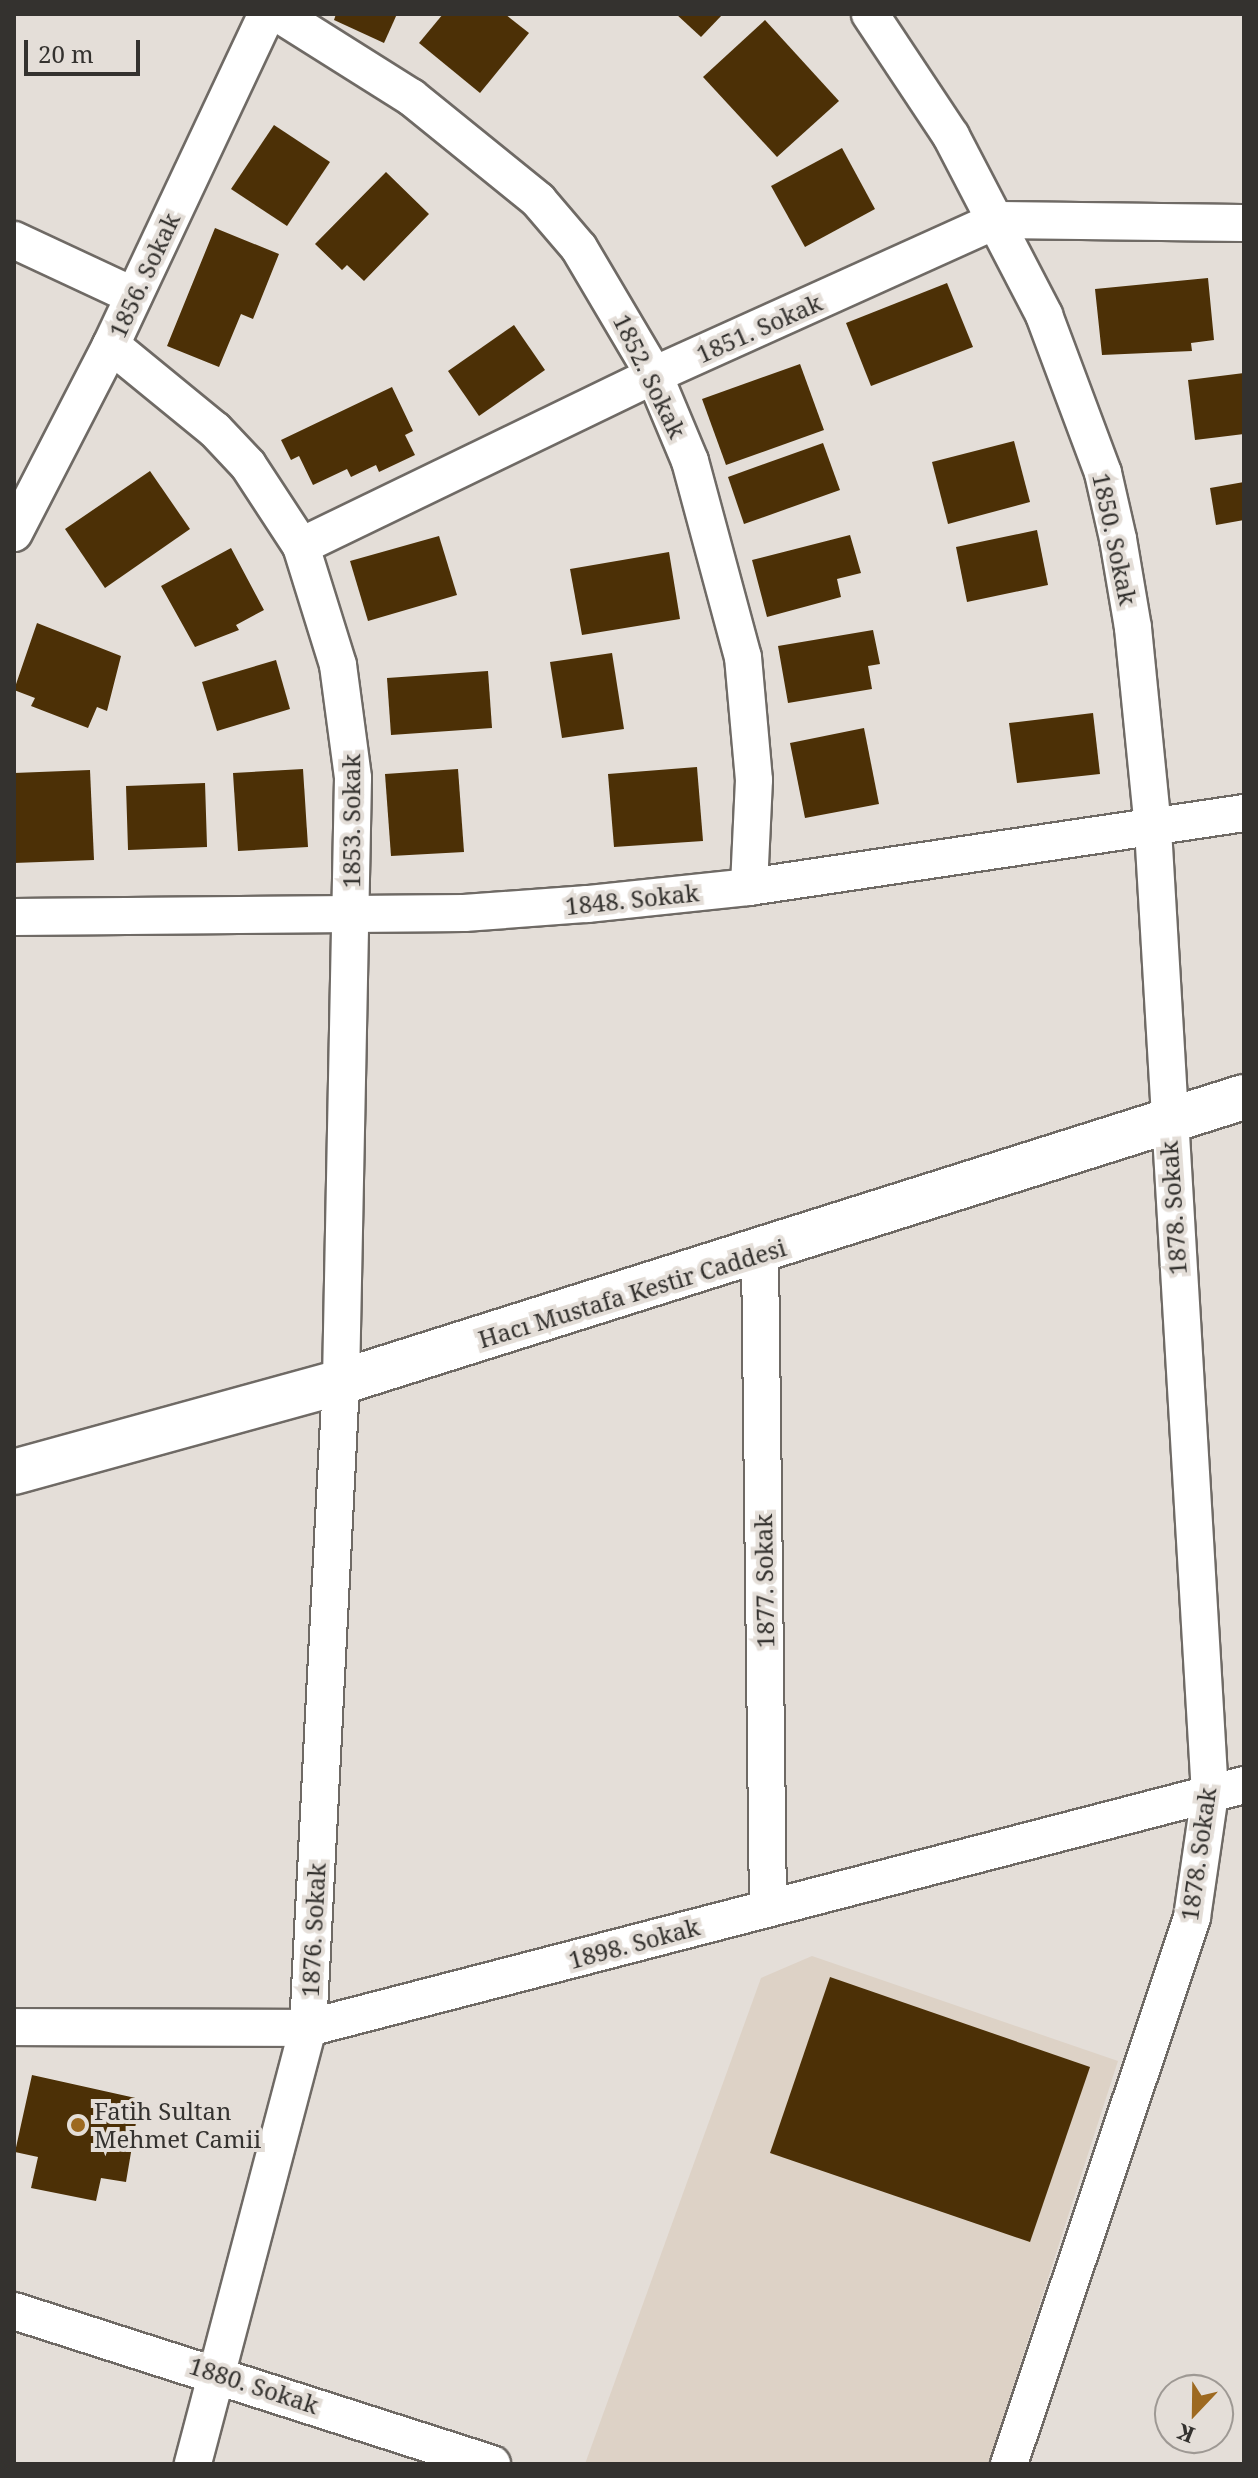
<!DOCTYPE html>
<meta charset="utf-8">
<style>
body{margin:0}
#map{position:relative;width:1258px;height:2478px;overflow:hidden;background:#e4ded8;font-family:"Noto Serif",serif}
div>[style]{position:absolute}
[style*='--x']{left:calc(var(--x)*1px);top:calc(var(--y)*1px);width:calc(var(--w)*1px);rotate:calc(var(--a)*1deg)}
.built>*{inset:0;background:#ddd2c6}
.building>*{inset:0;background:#4c3006}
.roads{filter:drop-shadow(2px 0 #6f6a65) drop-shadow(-2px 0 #6f6a65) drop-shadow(0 2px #6f6a65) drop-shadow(0 -2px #6f6a65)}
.minor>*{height:36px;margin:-18px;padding:0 18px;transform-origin:18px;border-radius:18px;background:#fff}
.tertiary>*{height:44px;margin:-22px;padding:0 22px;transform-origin:22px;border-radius:22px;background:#fff}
.dots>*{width:22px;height:22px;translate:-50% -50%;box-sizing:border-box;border:4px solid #e4ded8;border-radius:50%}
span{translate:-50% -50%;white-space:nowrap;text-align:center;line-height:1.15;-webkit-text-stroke:8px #e4ded8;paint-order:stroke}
.street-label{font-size:24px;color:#34322f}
.poi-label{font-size:24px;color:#34322f}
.left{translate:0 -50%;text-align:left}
.frame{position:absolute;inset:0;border:16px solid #34322f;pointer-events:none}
.north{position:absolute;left:1154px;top:2374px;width:80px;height:80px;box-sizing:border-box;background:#e4ded8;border:2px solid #9e9994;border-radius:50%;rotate:202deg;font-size:22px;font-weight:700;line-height:32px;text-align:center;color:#34322f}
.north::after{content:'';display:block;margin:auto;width:28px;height:36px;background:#9d6920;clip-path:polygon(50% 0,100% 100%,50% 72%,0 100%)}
.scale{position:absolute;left:24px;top:40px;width:116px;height:36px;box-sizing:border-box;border:4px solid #34322f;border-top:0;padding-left:10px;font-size:24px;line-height:28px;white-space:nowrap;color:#34322f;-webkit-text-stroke:6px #e4ded8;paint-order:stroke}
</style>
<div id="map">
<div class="built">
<i style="clip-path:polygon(812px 1956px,1118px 2061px,988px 2464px,585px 2464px,761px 1978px)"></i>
</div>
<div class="building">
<i style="clip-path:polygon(336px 14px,397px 14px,384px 43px,334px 20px)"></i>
<i style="clip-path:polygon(443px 14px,505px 14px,529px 33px,480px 93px,419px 43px)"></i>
<i style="clip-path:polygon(676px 14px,723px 14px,701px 37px)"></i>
<i style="clip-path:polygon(765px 20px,839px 101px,777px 157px,703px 77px)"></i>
<i style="clip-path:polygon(274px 125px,330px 162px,287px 226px,231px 189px)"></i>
<i style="clip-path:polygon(842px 148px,875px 209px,805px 247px,771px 186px)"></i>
<i style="clip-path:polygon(386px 172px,429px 214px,364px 281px,347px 265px,342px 270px,315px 244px)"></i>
<i style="clip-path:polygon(215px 228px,279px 254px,253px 319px,241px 314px,219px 367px,167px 346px)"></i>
<i style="clip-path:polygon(1208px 278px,1214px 340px,1191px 343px,1192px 351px,1102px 355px,1095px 289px)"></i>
<i style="clip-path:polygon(947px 283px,973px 347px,871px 386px,846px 323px)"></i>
<i style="clip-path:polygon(514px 325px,545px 370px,479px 416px,448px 371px)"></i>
<i style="clip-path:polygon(800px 364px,824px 430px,726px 465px,702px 399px)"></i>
<i style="clip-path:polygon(1244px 373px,1244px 434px,1195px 440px,1188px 380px)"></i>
<i style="clip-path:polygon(392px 387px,413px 431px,405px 435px,415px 455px,379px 472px,376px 465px,351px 477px,347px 469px,313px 485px,299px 456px,291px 460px,281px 440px)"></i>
<i style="clip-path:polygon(1014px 441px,1030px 502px,948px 524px,932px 462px)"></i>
<i style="clip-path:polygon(823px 443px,840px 490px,744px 524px,728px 477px)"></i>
<i style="clip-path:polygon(150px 471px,190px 529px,105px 588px,65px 529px)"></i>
<i style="clip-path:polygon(1244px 482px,1244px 520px,1216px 525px,1210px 488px)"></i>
<i style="clip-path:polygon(1037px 530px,1048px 585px,967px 602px,956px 547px)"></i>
<i style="clip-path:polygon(850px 535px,861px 573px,837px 579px,841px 597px,767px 617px,752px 560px)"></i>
<i style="clip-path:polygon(439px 536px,457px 595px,368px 621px,350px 561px)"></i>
<i style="clip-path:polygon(231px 548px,264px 610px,236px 625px,239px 630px,195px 647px,161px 586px)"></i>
<i style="clip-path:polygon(669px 552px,680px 619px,582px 635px,570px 569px)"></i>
<i style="clip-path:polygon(37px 623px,121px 656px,107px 711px,97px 707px,88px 728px,31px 706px,35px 698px,14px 690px)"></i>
<i style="clip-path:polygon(873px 630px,880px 664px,868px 666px,872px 689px,788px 703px,778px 646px)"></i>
<i style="clip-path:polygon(612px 653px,624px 729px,562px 738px,550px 662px)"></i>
<i style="clip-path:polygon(276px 660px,290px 709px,217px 731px,202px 682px)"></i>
<i style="clip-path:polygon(488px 671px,492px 728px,391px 735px,387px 678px)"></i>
<i style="clip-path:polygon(1093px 713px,1100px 774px,1017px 783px,1009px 723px)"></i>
<i style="clip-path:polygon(864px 728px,879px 804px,805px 818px,790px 743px)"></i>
<i style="clip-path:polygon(697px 767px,703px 841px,614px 847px,608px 774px)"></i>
<i style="clip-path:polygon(303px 769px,308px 847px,238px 851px,233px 773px)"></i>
<i style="clip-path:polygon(458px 769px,464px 852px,391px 856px,385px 774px)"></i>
<i style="clip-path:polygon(90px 770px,94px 860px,14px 863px,14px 773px)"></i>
<i style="clip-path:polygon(205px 783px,207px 847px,128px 850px,126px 786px)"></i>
<i style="clip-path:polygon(830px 1977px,1090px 2067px,1030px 2242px,770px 2153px)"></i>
<i style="clip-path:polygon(32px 2075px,140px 2099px,126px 2182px,101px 2178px,96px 2201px,31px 2188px,38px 2157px,15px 2152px)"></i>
</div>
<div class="roads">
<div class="minor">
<i style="--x:279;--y:14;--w:156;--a:32.2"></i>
<i style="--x:411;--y:97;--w:164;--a:39"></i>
<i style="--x:538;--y:200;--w:63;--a:49.5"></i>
<i style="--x:579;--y:248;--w:147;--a:59.4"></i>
<i style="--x:654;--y:375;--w:93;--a:67.3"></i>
<i style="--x:690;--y:461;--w:203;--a:74.9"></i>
<i style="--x:743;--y:657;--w:123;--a:84.9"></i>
<i style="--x:754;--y:780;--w:107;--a:92.7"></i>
<i style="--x:870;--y:14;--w:146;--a:56.4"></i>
<i style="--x:951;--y:136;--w:202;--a:62.5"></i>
<i style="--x:1044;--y:315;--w:169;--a:69.5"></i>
<i style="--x:1103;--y:473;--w:68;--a:77.2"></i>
<i style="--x:1118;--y:539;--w:90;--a:80.4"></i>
<i style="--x:1133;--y:628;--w:202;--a:84.3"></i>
<i style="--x:1153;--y:829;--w:967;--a:86.62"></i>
<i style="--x:1210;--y:1794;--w:125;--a:98.3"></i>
<i style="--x:1192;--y:1918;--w:576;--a:108.53"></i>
<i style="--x:14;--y:240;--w:132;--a:25"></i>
<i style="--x:111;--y:345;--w:134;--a:39.3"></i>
<i style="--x:215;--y:430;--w:48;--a:46.7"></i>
<i style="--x:248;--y:465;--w:97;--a:56.8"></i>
<i style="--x:301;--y:546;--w:125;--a:72.7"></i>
<i style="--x:338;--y:665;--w:114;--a:82.4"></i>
<i style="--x:353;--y:778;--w:604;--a:91.14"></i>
<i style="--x:341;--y:1382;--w:647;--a:92.92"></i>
<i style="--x:308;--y:2028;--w:451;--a:104.8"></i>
<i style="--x:14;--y:533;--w:212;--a:-62.7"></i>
<i style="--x:111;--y:345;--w:366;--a:-64.8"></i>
<i style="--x:301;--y:546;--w:392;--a:-25.8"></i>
<i style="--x:654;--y:375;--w:377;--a:-24.3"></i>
<i style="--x:998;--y:220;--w:246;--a:0.7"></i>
<i style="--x:14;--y:917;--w:450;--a:-0.5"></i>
<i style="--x:464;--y:913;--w:124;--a:-4.2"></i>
<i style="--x:588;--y:904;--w:162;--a:-6"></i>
<i style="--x:749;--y:887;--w:501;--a:-8.5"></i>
<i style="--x:760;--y:1254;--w:654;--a:89.3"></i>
<i style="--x:14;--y:2027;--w:294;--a:0.2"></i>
<i style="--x:308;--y:2028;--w:967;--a:-14.55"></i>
<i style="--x:14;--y:2311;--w:502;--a:17.75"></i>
</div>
<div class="tertiary">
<i style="--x:14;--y:1472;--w:339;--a:-15.4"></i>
<i style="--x:341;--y:1382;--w:947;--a:-17.52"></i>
</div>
</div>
<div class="dots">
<i style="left:78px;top:2125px;background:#9d6920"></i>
</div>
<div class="street-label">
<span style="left:144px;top:275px;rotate:-65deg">1856. Sokak</span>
<span style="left:759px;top:328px;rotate:-24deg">1851. Sokak</span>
<span style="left:650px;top:376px;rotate:64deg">1852. Sokak</span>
<span style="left:1115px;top:539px;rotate:78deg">1850. Sokak</span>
<span style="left:351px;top:821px;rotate:-90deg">1853. Sokak</span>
<span style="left:632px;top:899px;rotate:-6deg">1848. Sokak</span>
<span style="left:1173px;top:1208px;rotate:-94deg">1878. Sokak</span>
<span style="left:632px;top:1293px;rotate:-17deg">Hacı Mustafa Kestir Caddesi</span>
<span style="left:764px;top:1581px;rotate:-91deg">1877. Sokak</span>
<span style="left:1198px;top:1854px;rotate:-82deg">1878. Sokak</span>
<span style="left:313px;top:1930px;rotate:-87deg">1876. Sokak</span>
<span style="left:634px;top:1943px;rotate:-15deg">1898. Sokak</span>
<span style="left:254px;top:2385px;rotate:18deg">1880. Sokak</span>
</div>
<div class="poi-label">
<span class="left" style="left:94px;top:2125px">Fatih Sultan<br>Mehmet Camii</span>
</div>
<div class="frame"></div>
<div class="north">K</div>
<div class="scale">20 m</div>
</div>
